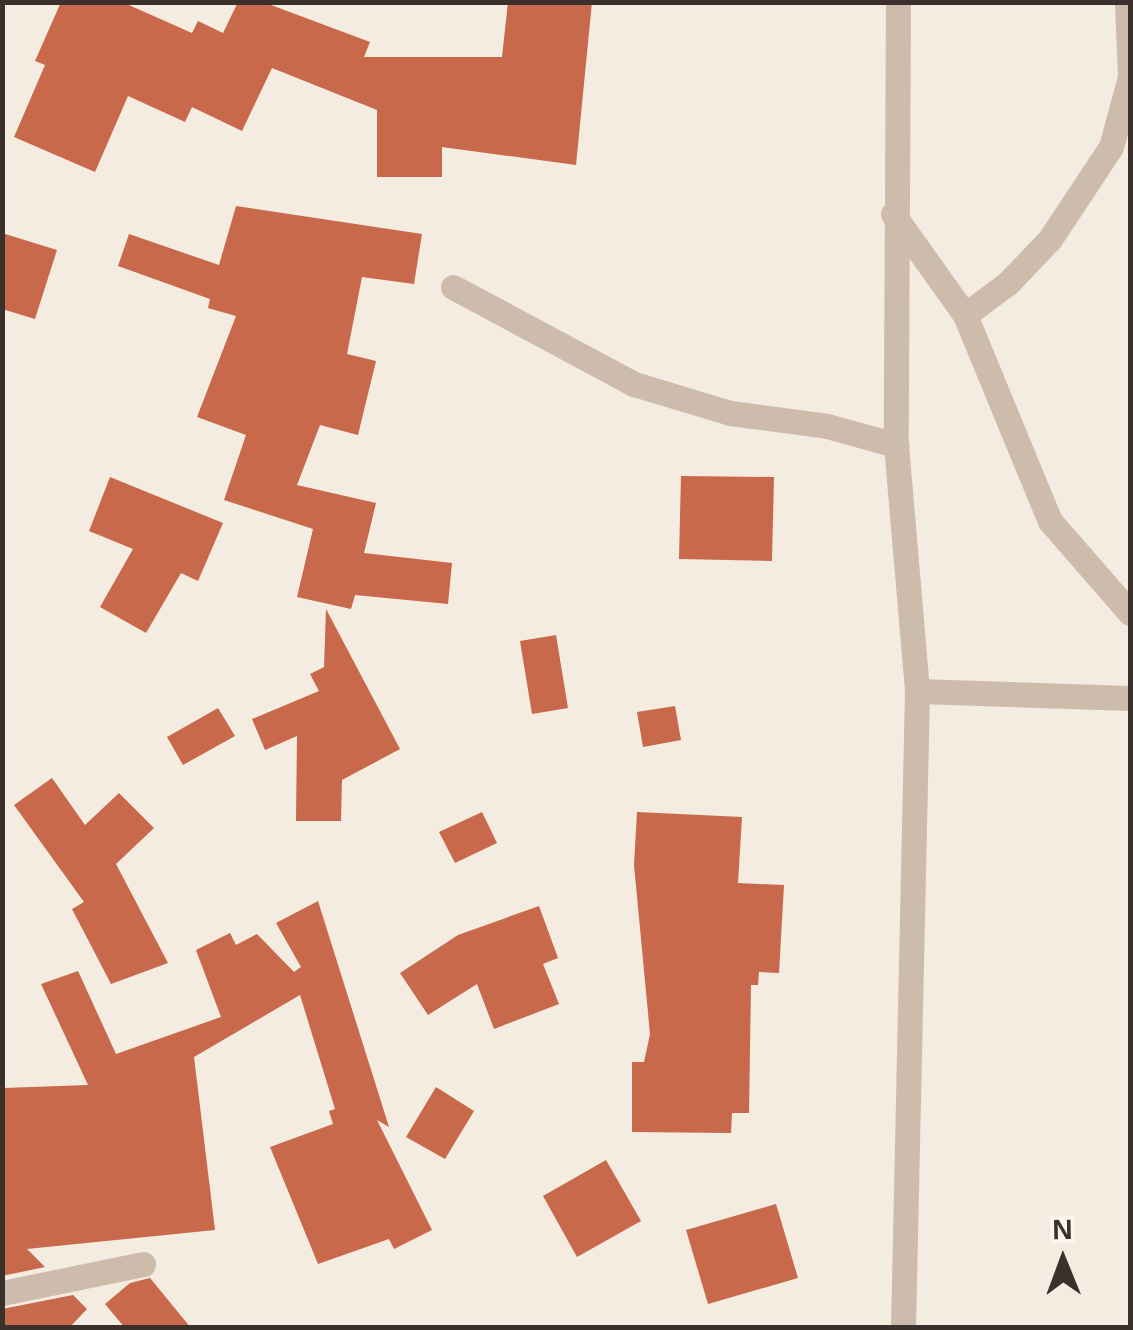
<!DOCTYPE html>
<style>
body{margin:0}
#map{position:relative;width:1133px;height:1330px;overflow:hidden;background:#f4ebe1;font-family:Arial,sans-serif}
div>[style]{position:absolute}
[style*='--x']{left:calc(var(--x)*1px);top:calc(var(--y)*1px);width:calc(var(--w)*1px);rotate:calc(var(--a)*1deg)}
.building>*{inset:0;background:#c8694b}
.minor>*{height:25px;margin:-12.5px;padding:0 12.5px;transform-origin:12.5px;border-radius:12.5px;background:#cdbbac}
span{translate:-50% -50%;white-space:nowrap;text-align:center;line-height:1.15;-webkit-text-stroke:8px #fbf5ee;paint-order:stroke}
.frame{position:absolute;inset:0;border:5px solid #3b302b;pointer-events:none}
.north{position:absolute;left:1013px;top:1210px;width:100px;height:100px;-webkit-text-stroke:8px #fbf5ee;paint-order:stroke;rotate:359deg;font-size:28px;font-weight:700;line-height:40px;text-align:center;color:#3b302b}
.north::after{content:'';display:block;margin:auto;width:35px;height:45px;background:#3b302b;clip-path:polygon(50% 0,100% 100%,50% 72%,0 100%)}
</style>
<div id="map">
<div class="building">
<i style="clip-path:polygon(61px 2px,122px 2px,192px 33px,198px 21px,223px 33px,238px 2px,263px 2px,370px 42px,364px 57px,502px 57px,508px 2px,592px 2px,576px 165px,442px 147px,442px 177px,377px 177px,377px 110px,272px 68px,242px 131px,192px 107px,185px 122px,128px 96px,95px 172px,14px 137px,45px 65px,35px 61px)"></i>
<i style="clip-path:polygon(236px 206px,422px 234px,414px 284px,362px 277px,347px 354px,376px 361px,358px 435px,320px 425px,297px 485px,376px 503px,364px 553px,452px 563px,448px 604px,355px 595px,351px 609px,297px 597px,313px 529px,224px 500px,246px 435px,197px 417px,236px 316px,208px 308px,210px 299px,118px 266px,129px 234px,219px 265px)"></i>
<i style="clip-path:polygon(2px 233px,57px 250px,35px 319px,2px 309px)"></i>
<i style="clip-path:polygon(681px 476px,774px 477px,772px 561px,679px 559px)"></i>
<i style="clip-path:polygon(110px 477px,223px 523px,198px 581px,181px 573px,146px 633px,100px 607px,133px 549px,89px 531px)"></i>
<i style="clip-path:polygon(326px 609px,400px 749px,342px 780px,341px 821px,296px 821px,297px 736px,265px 750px,252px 719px,319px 691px,310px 674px,324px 667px)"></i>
<i style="clip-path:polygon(556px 635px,568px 708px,532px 714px,520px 641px)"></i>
<i style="clip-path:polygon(675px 706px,681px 740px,643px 747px,637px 712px)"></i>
<i style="clip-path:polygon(218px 708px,235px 736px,183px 765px,167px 737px)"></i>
<i style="clip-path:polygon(52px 778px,85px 825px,119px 793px,154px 828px,116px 864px,168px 963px,111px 984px,72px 909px,84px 902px,14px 805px)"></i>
<i style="clip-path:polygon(482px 812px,497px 843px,455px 863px,439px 832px)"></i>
<i style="clip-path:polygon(637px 812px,742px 817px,738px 883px,784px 885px,779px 973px,759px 972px,758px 985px,751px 985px,749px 1113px,732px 1113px,731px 1133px,632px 1132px,632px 1062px,644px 1062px,650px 1034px,634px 865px)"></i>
<i style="clip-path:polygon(318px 901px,389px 1127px,377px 1120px,432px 1230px,394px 1249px,389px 1239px,318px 1264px,270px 1147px,333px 1124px,329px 1111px,335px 1109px,300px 995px,194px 1057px,215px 1230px,27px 1249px,45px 1267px,2px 1276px,3px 1088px,88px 1085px,41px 984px,78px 971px,116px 1054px,221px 1017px,196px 950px,230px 933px,236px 945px,257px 934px,294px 972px,301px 967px,276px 923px)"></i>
<i style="clip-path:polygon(539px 906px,558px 958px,543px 964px,559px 1004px,494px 1029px,477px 984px,428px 1015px,400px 973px,458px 935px)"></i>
<i style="clip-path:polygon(436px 1087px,474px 1111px,445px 1159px,406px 1137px)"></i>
<i style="clip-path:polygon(606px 1160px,641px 1221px,577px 1257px,543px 1196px)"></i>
<i style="clip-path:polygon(776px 1204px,798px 1278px,708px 1304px,686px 1230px)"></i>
<i style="clip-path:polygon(150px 1278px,191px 1328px,125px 1328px,105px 1304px,130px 1283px)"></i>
<i style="clip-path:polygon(73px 1295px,87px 1309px,69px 1328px,2px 1328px,2px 1309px)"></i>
</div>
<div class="minor">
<i style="--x:898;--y:2;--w:443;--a:90.3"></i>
<i style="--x:896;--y:445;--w:247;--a:85.1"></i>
<i style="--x:917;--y:691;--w:637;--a:91.26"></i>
<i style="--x:893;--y:214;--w:124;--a:54.5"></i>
<i style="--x:965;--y:315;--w:223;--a:67.6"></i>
<i style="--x:1050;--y:521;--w:122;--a:49"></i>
<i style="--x:453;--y:287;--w:205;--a:28.2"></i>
<i style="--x:634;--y:384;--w:100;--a:16.8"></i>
<i style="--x:730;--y:413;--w:98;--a:7.6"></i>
<i style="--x:827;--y:426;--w:72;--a:15.4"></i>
<i style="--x:965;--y:315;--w:54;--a:-36.7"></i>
<i style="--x:1008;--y:283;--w:61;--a:-46.3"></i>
<i style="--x:1050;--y:239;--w:110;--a:-56.5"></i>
<i style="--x:1111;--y:147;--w:73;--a:-74.8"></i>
<i style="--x:1130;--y:77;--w:75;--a:-92.3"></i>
<i style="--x:917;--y:691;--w:213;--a:1.9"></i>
<i style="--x:2;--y:1293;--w:144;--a:-11.6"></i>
</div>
<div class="frame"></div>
<div class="north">N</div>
</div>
